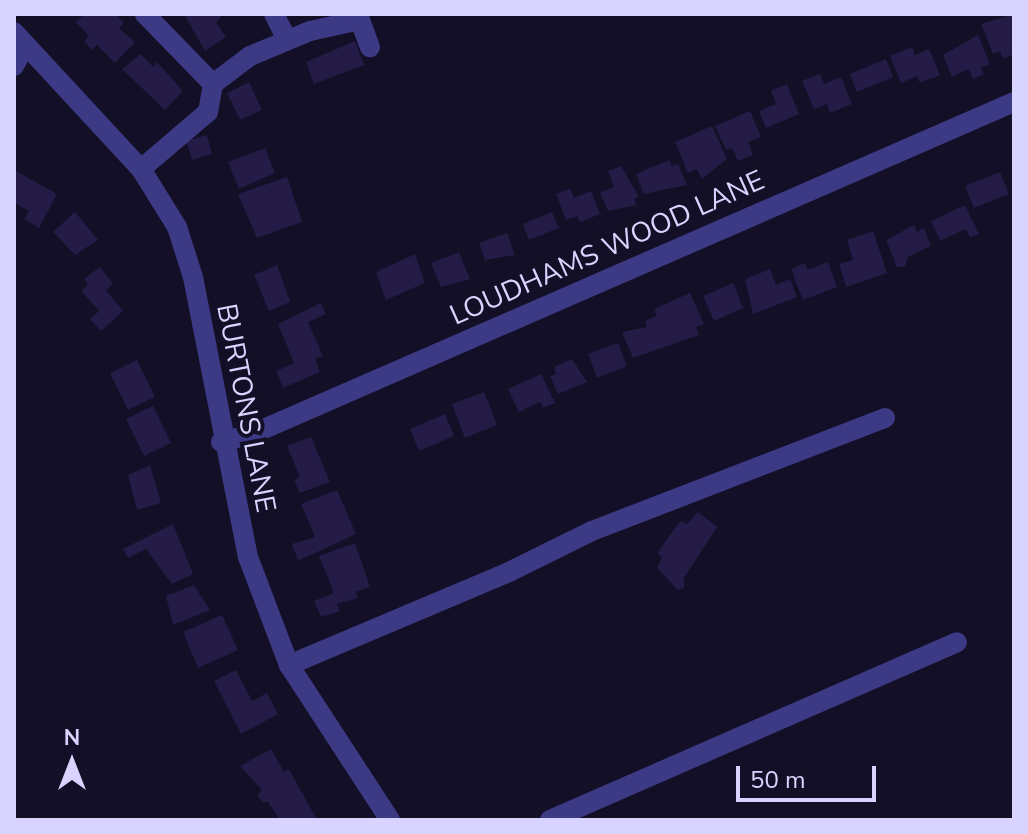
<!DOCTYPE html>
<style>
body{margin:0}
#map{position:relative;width:1028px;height:834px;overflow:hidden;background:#130f26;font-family:"Nunito Sans",sans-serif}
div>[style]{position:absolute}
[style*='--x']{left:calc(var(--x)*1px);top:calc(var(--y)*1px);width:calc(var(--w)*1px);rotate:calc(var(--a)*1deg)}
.building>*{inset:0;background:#241b47}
.minor>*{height:20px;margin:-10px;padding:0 10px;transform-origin:10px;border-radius:10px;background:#3d3a85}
span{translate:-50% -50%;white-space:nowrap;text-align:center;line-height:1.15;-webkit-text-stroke:8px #130f26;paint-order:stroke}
.street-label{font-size:28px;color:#d9d4ff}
.frame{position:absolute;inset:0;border:16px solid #d9d4ff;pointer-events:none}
.north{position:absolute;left:32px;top:722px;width:80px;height:80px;-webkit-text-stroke:6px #130f26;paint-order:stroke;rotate:0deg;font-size:22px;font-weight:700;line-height:32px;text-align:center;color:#d9d4ff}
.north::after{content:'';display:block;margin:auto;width:28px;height:36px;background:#d9d4ff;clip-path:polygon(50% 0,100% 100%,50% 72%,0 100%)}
.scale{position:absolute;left:736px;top:766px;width:140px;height:36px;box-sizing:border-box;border:4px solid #d9d4ff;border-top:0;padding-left:10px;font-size:24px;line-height:28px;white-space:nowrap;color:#d9d4ff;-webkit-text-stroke:6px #130f26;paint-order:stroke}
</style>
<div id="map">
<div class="building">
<i style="clip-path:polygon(84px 14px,116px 14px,124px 23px,119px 28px,135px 42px,115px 63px,97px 45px,92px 50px,84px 41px,89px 36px,76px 22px)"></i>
<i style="clip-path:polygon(184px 14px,223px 14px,216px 23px,226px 37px,205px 51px)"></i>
<i style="clip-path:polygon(1014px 14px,1014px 54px,1003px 59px,1000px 51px,993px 54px,981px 24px)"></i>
<i style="clip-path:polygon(978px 35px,990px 64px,981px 68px,984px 74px,973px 79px,969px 69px,952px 77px,943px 55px)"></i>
<i style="clip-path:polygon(355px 41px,364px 65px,314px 84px,306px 62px)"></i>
<i style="clip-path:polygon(912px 47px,915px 55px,929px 49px,940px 75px,920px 83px,917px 76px,901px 83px,890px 56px)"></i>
<i style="clip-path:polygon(141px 54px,153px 67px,157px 62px,183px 91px,165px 110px,122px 69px)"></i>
<i style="clip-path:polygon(886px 59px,893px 77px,857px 92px,850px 74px)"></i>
<i style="clip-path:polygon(820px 74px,824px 84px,841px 77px,852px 104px,830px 113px,827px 104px,814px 109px,802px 81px)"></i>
<i style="clip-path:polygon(249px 82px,262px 110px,240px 120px,227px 93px)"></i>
<i style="clip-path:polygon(787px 84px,799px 114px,766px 128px,759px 111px,776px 104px,771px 91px)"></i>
<i style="clip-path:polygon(750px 111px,761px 137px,748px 142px,753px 155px,738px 161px,732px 148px,726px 150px,715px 126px)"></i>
<i style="clip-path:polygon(712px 126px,727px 159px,702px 179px,697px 169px,688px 173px,675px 142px)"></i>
<i style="clip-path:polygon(207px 135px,212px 154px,192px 160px,186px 141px)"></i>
<i style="clip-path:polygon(265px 148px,275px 173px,239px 189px,228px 162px)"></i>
<i style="clip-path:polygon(669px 160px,672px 166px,678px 164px,687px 185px,644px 194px,636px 174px)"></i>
<i style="clip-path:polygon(621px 166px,639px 197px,634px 199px,637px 205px,608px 211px,600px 192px,614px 187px,608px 171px)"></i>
<i style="clip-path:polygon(14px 170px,57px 194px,39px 228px,24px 219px,29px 211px,14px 203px)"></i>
<i style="clip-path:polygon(1000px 172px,1009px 194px,974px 208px,965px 186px)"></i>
<i style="clip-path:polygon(287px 177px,302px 222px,257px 238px,238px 194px)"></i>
<i style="clip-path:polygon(570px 189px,574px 198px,591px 191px,600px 214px,580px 222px,577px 216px,566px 220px,556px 194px)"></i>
<i style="clip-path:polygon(965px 205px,979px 234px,970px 238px,966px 229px,940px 241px,931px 221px)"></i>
<i style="clip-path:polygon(75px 212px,98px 240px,75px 255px,53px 232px)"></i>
<i style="clip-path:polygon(552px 212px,559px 228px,529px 240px,523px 224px)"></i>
<i style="clip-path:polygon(914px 225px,917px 232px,924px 228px,931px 246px,908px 257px,905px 267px,897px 267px,886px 240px)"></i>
<i style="clip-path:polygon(873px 231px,887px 273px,846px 287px,839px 264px,853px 260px,847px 240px)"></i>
<i style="clip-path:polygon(507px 233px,515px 255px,485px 260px,479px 243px)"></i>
<i style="clip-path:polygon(459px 252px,470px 279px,441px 287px,431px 263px)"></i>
<i style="clip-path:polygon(415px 254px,425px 283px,386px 300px,376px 272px)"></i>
<i style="clip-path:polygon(828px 262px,837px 287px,803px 300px,791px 269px,805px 263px,808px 270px)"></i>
<i style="clip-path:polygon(277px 265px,290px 302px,269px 311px,254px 275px)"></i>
<i style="clip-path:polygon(100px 267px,113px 284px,106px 290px,123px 311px,101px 331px,90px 319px,99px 311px,81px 291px,88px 285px,84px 279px)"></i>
<i style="clip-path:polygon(770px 269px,776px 285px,790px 279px,797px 297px,753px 314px,745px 279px)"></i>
<i style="clip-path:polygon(733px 283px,743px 308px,714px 321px,703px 296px)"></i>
<i style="clip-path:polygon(690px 293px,704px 324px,696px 327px,699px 335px,633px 358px,622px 332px,647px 327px,645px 321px,657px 316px,654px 309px)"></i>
<i style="clip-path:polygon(321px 303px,326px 314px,308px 322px,323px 356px,315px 359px,320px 372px,283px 388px,276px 371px,294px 363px,278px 324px)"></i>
<i style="clip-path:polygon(618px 343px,627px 366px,597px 378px,588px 354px)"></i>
<i style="clip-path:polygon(572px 359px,587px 382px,558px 394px,550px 376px,556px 374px,554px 367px)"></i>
<i style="clip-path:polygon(137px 360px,155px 397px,128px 410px,110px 373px)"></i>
<i style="clip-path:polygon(541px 374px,555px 403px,543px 408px,540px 402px,519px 412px,508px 389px)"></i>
<i style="clip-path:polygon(484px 392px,497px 425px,465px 438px,452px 404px)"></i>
<i style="clip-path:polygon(153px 406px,171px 443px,144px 456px,126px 419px)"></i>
<i style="clip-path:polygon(445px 414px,454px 436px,419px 451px,410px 429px)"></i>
<i style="clip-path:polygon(311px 437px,330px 482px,300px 493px,294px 480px,300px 477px,287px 446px)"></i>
<i style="clip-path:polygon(150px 465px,161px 503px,137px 510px,128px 475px)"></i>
<i style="clip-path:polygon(337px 490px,356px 534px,298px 561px,292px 544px,315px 537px,301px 504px)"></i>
<i style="clip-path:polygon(698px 512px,717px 527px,684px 578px,684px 588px,678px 590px,657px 568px,662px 557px,657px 553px,680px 521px,687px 524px)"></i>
<i style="clip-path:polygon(173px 524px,193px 574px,172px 584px,146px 549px,128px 558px,123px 549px)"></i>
<i style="clip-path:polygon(355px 543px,370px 587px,356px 592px,358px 598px,337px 604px,340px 611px,321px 617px,314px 601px,334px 593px,319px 556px)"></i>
<i style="clip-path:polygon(194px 585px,210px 610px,173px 625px,166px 596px)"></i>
<i style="clip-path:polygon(222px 615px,238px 650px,198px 668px,183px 632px)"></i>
<i style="clip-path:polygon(236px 670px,252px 701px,267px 693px,278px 714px,241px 734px,214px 681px)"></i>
<i style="clip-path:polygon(271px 749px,284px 772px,289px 769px,316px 818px,280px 820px,268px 802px,262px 802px,257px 795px,262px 790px,240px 766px)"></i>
</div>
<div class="minor">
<i style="--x:274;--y:14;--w:29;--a:63"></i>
<i style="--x:14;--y:32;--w:187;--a:47.2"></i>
<i style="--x:141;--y:169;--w:68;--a:58.2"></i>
<i style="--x:177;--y:227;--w:52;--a:72.3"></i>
<i style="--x:193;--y:277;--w:285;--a:78.9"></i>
<i style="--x:248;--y:557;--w:116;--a:69.2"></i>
<i style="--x:289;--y:665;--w:185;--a:56.9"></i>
<i style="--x:14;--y:66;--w:24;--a:-62"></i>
<i style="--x:213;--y:84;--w:46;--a:-37.1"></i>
<i style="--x:250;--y:56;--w:65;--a:-22.6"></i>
<i style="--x:310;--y:31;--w:51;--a:-12.4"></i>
<i style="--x:360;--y:20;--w:29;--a:70"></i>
<i style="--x:141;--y:169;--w:88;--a:-40.4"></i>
<i style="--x:208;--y:112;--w:28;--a:-80"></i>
<i style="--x:213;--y:84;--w:98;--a:-134.2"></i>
<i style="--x:221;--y:442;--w:30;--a:-14"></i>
<i style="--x:250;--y:435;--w:833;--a:-23.55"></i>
<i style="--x:289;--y:665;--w:239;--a:-22.9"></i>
<i style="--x:509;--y:572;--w:93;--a:-26.3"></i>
<i style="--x:592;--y:531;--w:314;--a:-21.1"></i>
<i style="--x:550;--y:820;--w:444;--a:-23.6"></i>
</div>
<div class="street-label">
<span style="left:607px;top:248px;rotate:-24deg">LOUDHAMS WOOD LANE</span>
<span style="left:246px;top:408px;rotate:79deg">BURTONS LANE</span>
</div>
<div class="frame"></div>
<div class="north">N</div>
<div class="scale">50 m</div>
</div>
